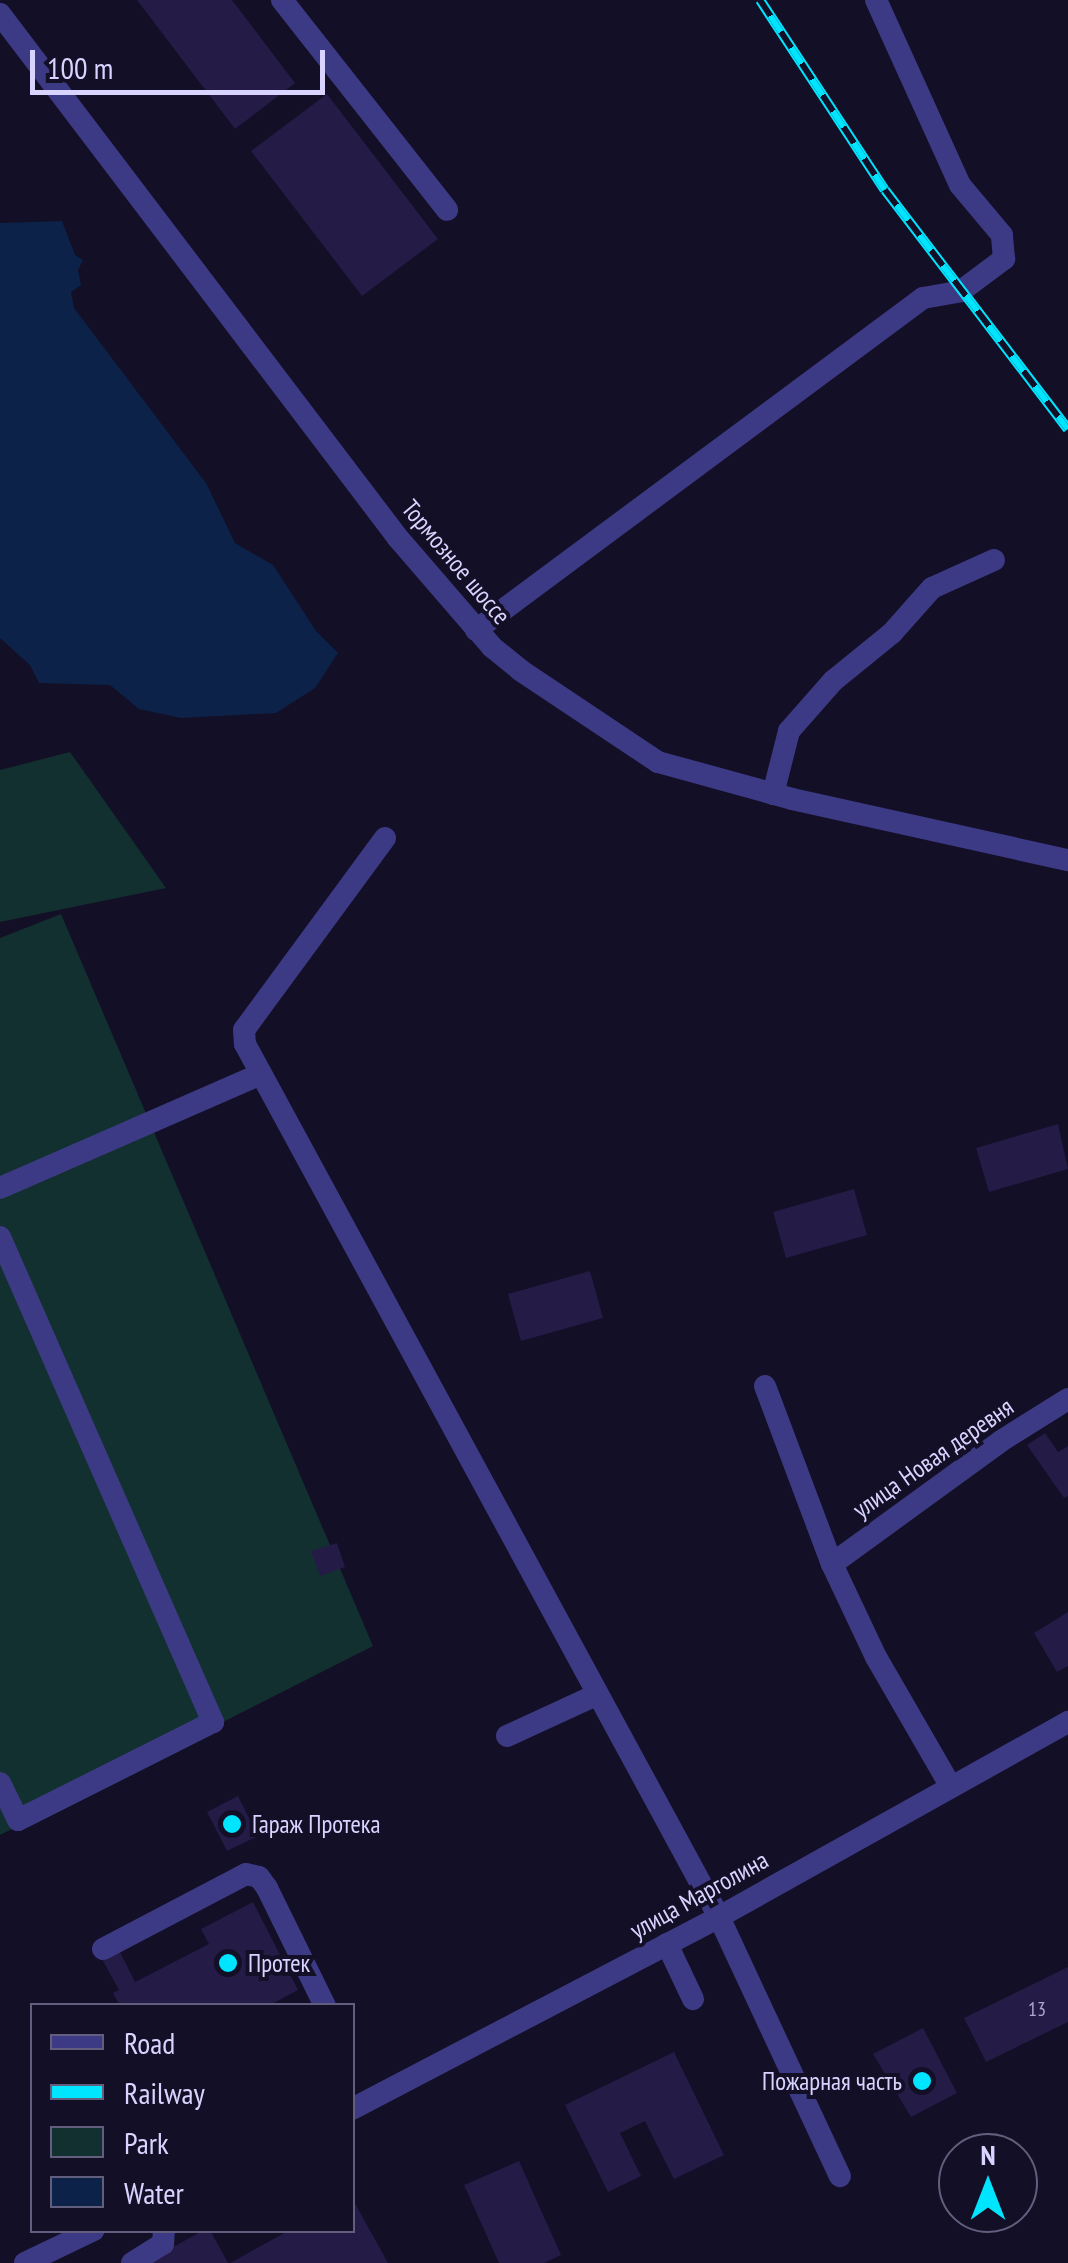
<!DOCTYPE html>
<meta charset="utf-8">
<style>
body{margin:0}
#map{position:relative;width:1068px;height:2263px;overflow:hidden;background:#130f26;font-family:"PT Sans Narrow",sans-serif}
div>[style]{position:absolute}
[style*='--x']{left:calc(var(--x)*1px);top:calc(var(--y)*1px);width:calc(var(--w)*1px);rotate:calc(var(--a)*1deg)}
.green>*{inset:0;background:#12302f}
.water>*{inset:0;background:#0c2248}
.building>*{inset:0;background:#241b47}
.minor>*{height:22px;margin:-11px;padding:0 11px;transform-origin:11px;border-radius:11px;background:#3d3a85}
.rail>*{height:10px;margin-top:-5px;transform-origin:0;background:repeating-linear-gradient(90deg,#130f26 0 19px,#00e5ff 0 38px);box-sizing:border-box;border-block:2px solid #00e5ff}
.dots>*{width:28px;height:28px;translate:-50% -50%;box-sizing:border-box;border:5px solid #130f26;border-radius:50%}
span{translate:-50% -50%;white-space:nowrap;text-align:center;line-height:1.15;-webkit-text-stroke:8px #130f26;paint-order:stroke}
.number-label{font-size:20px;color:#aca6d1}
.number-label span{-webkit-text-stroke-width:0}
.street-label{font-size:25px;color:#d9d4ff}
.poi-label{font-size:25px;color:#d9d4ff}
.left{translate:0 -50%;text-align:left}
.right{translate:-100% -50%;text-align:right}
.legend{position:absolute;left:30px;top:2003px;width:325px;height:230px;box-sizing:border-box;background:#130f26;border:2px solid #625e7d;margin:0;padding:12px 18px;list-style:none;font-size:30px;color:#d9d4ff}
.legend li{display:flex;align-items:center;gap:20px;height:50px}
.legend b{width:50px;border:2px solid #625e7d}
.north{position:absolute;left:938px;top:2133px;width:100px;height:100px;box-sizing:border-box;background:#130f26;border:2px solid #625e7d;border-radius:50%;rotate:0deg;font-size:28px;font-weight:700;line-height:40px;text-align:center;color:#d9d4ff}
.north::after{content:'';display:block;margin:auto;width:35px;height:45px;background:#00e5ff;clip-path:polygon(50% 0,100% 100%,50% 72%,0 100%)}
.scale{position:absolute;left:30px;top:50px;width:295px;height:45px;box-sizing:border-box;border:5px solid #d9d4ff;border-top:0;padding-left:12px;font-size:30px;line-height:35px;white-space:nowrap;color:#d9d4ff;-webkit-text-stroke:8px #130f26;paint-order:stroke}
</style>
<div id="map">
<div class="green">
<i style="clip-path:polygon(70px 752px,166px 888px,0 922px,0 770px)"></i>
<i style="clip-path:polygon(61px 914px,373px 1646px,0 1835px,0 938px)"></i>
</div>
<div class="water">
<i style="clip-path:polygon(62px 221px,75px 255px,83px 260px,78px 270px,81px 285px,71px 292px,74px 308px,206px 483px,235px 543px,273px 565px,316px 631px,338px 653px,315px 688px,276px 713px,181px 718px,139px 709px,110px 685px,39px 683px,30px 665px,0 638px,0 223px)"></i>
</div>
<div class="building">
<i style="clip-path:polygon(137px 0,232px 0,295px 83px,235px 129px)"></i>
<i style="clip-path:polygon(327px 94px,438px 239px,362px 296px,251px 151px)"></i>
<i style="clip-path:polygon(1058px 1124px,1068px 1169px,989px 1192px,976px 1148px)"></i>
<i style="clip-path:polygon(854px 1189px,867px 1235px,786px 1258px,773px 1212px)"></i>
<i style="clip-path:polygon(590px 1271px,603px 1318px,521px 1341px,508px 1294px)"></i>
<i style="clip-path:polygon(1045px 1433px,1058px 1452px,1068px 1446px,1068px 1496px,1064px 1498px,1027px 1445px)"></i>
<i style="clip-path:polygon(337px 1543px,345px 1567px,320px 1576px,311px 1551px)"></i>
<i style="clip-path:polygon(1068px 1612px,1068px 1666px,1057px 1672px,1034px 1633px)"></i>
<i style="clip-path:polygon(238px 1796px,258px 1836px,227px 1851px,207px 1812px)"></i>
<i style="clip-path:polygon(253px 1902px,298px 1990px,268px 2006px,120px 2006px,113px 1993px,119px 1990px,102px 1959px,119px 1950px,135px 1982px,209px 1944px,201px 1929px)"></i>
<i style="clip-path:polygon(1068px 1967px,1068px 2022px,986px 2062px,964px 2018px)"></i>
<i style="clip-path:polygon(923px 2028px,957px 2093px,911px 2117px,873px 2054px)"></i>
<i style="clip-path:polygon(674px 2052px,724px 2155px,674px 2179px,645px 2121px,620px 2133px,641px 2176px,608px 2192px,565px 2105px)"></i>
<i style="clip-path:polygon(519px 2161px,561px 2255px,544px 2263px,499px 2263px,464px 2185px)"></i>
<i style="clip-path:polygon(352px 2198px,388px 2263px,230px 2263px,290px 2230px,352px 2230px)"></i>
<i style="clip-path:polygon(204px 2230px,210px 2230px,228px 2263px,144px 2263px)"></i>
</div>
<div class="minor">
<i style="--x:282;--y:0;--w:267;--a:51.8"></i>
<i style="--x:0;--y:14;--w:658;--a:52.78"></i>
<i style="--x:398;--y:538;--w:144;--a:49.2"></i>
<i style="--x:492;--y:647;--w:36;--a:39"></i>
<i style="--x:520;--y:670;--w:166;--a:33.7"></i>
<i style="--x:658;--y:762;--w:139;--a:15.4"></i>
<i style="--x:792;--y:799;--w:283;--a:12.5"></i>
<i style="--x:476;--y:630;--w:557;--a:-36.6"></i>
<i style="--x:923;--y:298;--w:39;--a:-10"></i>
<i style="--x:961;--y:291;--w:54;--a:-36.7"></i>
<i style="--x:1004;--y:259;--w:24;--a:-95"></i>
<i style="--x:1002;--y:235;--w:65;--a:-130"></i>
<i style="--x:960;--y:185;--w:203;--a:-114.4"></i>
<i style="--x:773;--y:794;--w:65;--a:-75.7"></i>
<i style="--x:789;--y:731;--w:67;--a:-48.7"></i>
<i style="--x:833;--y:681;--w:76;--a:-39.1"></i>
<i style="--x:892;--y:633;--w:60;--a:-48.4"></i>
<i style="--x:932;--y:588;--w:68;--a:-24.3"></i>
<i style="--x:385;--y:838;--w:238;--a:126.3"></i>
<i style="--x:244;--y:1030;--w:14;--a:86"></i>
<i style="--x:245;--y:1044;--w:993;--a:61.5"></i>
<i style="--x:719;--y:1917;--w:286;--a:65"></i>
<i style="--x:0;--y:1188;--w:283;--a:-23.6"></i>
<i style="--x:0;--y:1237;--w:530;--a:66.29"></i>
<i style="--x:213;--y:1722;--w:218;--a:153.3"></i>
<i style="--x:18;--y:1820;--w:41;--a:-115.9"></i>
<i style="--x:765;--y:1386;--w:190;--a:69.4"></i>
<i style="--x:832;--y:1564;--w:103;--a:64.7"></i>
<i style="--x:876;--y:1657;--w:150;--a:60"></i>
<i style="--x:832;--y:1564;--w:209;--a:-36"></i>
<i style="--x:1001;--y:1441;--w:79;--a:-32.1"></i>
<i style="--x:507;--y:1736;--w:98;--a:-24.7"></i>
<i style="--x:667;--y:1944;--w:61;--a:64.7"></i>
<i style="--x:103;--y:1949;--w:161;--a:-27.7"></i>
<i style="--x:246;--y:1874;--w:13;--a:13"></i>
<i style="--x:259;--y:1877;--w:14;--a:54"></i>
<i style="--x:267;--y:1888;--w:131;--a:63.8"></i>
<i style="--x:352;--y:2109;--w:414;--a:-27.6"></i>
<i style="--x:719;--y:1917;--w:400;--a:-29.2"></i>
<i style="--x:25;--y:2263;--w:76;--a:-25.6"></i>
<i style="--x:132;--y:2263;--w:36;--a:-32"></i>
<i style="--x:163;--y:2244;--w:14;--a:-86"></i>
</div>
<div class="rail">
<i style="--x:760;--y:0;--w:227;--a:56.7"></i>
<i style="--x:885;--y:190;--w:301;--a:52.6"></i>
</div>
<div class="dots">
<i style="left:232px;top:1824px;background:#00e5ff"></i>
<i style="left:228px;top:1963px;background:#00e5ff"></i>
<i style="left:922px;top:2081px;background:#00e5ff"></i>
</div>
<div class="number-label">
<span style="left:1037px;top:2009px">13</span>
</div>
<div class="street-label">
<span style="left:456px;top:562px;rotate:50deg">Тормозное шоссе</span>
<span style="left:933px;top:1458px;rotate:-35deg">улица Новая деревня</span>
<span style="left:699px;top:1895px;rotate:-29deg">улица Марголина</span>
</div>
<div class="poi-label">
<span class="left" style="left:252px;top:1824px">Гараж Протека</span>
<span class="left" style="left:248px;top:1963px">Протек</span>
<span class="right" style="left:902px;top:2081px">Пожарная часть</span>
</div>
<ul class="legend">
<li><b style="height:12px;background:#3d3a85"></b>Road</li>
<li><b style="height:12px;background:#00e5ff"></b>Railway</li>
<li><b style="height:28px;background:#12302f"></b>Park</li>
<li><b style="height:28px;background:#0c2248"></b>Water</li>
</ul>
<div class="north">N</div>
<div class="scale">100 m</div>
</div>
